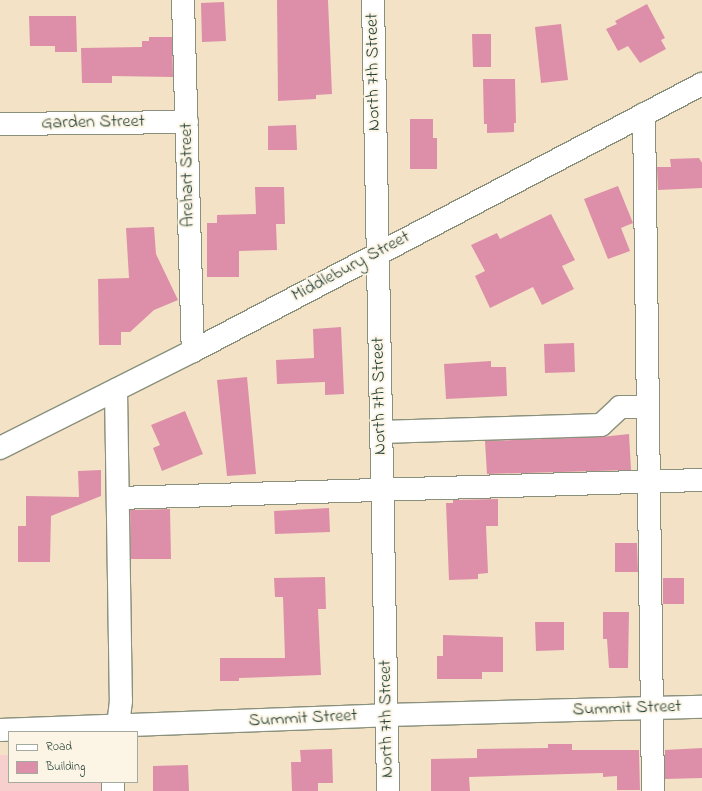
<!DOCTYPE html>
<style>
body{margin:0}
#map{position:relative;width:702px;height:791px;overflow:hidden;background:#f3e2c5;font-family:"Indie Flower",sans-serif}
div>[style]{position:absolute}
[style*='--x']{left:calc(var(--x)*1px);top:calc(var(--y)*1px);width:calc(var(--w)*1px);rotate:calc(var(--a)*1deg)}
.built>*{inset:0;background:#f7d0ce}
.building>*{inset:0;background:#dd8fa9}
.roads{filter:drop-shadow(1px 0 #89907c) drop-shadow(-1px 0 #89907c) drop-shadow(0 1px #89907c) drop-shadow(0 -1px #89907c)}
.minor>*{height:22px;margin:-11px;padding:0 11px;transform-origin:11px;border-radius:11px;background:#fff}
.major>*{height:22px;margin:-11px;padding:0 11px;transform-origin:11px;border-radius:11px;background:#fff}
span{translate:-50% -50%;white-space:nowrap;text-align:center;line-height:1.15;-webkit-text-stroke:4px #fcf5e5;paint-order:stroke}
.street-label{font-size:18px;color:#1f3d34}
.legend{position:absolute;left:8px;top:731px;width:130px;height:52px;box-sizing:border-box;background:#fcf5e5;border:1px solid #a4ab9e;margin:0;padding:5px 7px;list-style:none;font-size:12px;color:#1f3d34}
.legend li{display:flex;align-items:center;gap:8px;height:20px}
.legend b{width:20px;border:1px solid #a4ab9e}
</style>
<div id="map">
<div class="built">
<i style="clip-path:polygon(0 755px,9px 755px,9px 782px,101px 782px,101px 791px,0 791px)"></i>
</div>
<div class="building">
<i style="clip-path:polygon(277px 0,328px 0,332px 94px,316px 95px,316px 99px,278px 101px)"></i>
<i style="clip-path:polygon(224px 2px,226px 41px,202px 42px,201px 3px)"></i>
<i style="clip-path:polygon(647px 4px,665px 38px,661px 40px,666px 49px,640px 63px,628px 46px,618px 51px,606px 29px,617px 24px,615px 21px)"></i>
<i style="clip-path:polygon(29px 16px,76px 16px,77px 52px,55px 52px,55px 46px,30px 46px)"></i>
<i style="clip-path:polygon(561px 24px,568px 80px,541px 83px,535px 27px)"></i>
<i style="clip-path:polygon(472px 34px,491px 34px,491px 67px,473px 67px)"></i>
<i style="clip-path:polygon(149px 37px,172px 37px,173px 77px,112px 76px,112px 83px,82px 83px,81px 48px,142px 47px,142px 41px,149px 41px)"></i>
<i style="clip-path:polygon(483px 79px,515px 79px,516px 123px,514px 123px,514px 132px,487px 133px,487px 124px,484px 124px)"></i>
<i style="clip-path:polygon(410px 119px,433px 119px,433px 138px,437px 138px,437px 169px,410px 169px)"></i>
<i style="clip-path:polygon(296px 125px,297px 150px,268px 150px,268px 126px)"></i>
<i style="clip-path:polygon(699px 158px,702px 163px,702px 188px,658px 190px,657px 167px,671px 167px,670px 159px)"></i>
<i style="clip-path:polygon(618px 186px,633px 223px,621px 228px,630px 251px,608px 259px,584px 199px)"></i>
<i style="clip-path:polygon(255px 187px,284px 187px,285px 224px,276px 224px,277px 250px,239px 251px,239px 277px,207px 277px,207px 223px,217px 223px,217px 215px,256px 214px)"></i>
<i style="clip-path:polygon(551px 214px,575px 260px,562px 266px,574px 289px,542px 305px,533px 287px,490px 308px,475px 276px,485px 271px,471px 245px,497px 233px,500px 239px)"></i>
<i style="clip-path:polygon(154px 227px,156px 254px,178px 300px,154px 310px,130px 332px,121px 332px,121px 345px,99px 345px,98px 279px,129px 278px,126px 228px)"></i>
<i style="clip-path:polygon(341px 327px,344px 394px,325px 395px,325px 382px,277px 384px,276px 360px,314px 358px,313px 329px)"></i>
<i style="clip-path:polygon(574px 343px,575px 372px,545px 373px,544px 344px)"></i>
<i style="clip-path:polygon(491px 361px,491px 367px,506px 367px,507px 396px,446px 399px,444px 364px)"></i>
<i style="clip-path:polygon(247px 377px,256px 474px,227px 476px,217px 380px)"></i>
<i style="clip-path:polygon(185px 411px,203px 454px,162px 471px,153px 448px,160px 445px,151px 425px)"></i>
<i style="clip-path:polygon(629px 434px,631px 470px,487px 474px,485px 441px,601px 437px)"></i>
<i style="clip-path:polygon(101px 470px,101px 496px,51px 516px,50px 562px,18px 562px,18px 526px,26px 526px,26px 496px,79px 497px,78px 471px)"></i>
<i style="clip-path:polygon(498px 499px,498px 526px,486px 526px,488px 573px,478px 574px,478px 579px,449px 580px,446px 503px,453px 503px,453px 500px)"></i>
<i style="clip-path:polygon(329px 508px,330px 532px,275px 534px,274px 511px)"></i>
<i style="clip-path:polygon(170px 509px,171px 559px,131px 559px,130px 510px)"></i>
<i style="clip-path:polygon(615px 543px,637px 543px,638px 572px,615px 572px)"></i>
<i style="clip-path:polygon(325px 577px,326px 609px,318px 609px,321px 675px,239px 678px,239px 681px,220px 681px,220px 658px,285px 658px,283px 597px,275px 597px,274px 578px)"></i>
<i style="clip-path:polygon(663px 578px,684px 578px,684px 604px,663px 604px)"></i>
<i style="clip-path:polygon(603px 612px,629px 612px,628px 668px,609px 668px,607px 639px,603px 639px)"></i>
<i style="clip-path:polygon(535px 622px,564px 622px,564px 650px,536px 651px)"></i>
<i style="clip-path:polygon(443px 635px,503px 637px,503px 672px,482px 672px,482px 679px,437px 679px,437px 656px,443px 656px)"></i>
<i style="clip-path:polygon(548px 744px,572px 744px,572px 750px,639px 750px,640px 790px,617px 790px,617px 776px,603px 777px,603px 773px,469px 777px,470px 791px,431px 791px,431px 759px,477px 758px,477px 749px,548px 748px)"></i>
<i style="clip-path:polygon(702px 748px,702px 778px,665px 779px,665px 750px)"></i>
<i style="clip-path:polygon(332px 749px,333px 783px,318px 783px,318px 791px,292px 791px,291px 762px,301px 762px,300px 750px)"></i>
<i style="clip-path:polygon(188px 765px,189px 791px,153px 791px,153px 766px)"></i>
</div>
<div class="roads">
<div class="minor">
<i style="--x:183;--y:0;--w:351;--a:88.4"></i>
<i style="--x:373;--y:0;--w:791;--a:88.91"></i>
<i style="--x:644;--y:114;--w:677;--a:89.24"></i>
<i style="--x:0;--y:124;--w:187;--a:-0.6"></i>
<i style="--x:116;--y:390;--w:311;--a:89.1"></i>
<i style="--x:121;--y:701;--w:31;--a:97"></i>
<i style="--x:381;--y:432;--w:220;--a:-1.8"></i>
<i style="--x:601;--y:425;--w:26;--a:-43"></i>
<i style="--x:620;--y:407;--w:28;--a:0"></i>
<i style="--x:118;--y:498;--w:584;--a:-1.77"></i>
<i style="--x:0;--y:730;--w:387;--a:-2.2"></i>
<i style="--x:387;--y:715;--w:315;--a:-1.5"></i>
<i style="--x:113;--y:782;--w:9;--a:90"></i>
</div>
<div class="major">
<i style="--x:0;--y:448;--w:216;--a:-26.7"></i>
<i style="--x:193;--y:351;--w:575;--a:-27.68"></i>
</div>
</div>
<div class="street-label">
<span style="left:374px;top:72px;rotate:-91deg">North 7th Street</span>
<span style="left:93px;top:123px;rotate:-1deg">Garden Street</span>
<span style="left:188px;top:175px;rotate:-91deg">Arehart Street</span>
<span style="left:351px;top:267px;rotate:-28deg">Middlebury Street</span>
<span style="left:380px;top:396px;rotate:-91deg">North 7th Street</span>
<span style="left:627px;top:709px;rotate:-2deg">Summit Street</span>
<span style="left:303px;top:719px;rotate:-3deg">Summit Street</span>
<span style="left:387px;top:719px;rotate:-91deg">North 7th Street</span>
</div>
<ul class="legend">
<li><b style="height:5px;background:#fff"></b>Road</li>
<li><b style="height:11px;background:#dd8fa9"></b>Building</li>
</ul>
</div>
